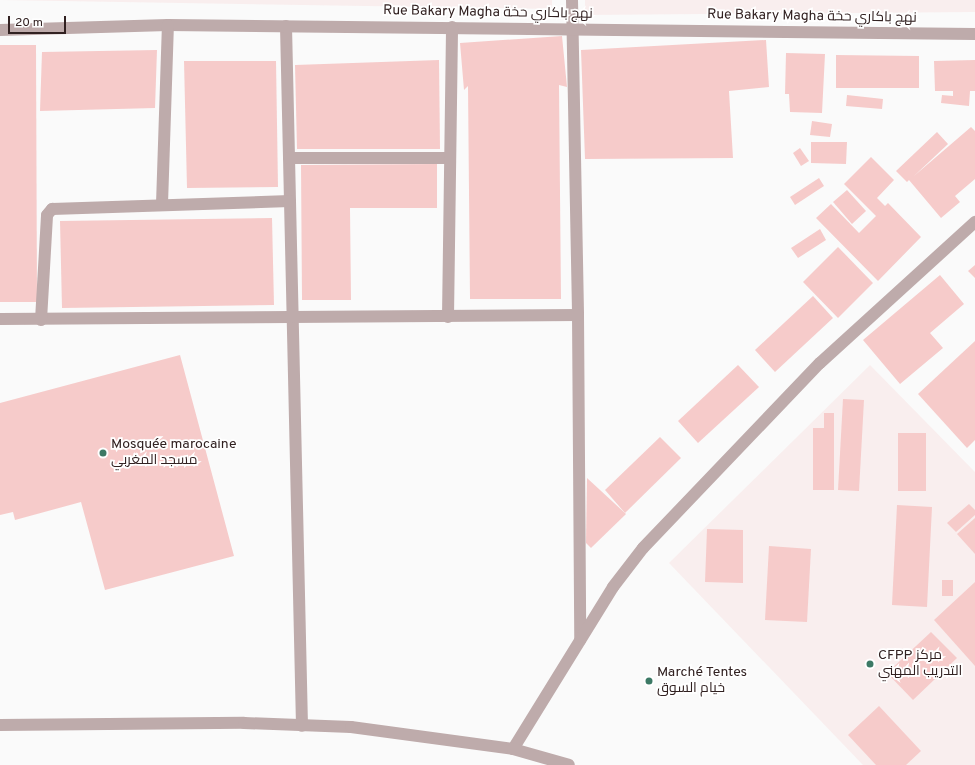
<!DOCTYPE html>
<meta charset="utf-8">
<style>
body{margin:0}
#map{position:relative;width:975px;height:765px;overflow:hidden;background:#fafafa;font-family:Overpass,Cairo,sans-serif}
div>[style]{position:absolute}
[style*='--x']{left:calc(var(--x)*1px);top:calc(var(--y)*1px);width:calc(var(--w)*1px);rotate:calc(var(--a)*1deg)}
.built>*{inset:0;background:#f9eeee}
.building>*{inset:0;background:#f6cbca}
.minor>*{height:12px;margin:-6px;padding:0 6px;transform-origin:6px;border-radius:6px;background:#beabab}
.tertiary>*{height:12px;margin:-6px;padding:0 6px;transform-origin:6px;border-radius:6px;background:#beabab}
.dots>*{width:11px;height:11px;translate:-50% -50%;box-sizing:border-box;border:2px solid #fff;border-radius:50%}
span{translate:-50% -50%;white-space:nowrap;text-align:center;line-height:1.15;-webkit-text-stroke:3.5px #fff;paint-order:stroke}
.street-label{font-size:14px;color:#312121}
.poi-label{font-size:14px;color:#312121}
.left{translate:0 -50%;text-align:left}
.scale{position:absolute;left:8px;top:16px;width:58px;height:18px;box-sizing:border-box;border:2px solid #312121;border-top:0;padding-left:5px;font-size:12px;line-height:14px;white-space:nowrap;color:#312121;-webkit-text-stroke:3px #fff;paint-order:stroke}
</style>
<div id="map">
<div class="built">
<i style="clip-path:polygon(0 0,552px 0,552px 9px)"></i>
<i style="clip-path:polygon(585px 0,975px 0,975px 12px,585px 15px)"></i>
<i style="clip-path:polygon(870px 365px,975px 472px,975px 765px,863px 765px,669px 563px)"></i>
</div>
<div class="building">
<i style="clip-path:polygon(562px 36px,567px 87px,559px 85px,561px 299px,470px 299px,468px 86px,464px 90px,460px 43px)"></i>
<i style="clip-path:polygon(766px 40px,769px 87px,729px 91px,733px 158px,585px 159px,581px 50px)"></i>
<i style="clip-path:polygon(0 45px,36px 45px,37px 302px,0 302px)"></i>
<i style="clip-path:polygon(157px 50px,155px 108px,40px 111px,42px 52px)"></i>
<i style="clip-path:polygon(786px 53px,825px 54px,822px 113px,790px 112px,789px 94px,785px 94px)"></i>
<i style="clip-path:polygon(836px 55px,919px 56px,919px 88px,836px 88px)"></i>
<i style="clip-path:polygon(439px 60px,440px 149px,297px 149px,295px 65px)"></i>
<i style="clip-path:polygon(975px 60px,975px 91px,970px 91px,969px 106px,941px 103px,942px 95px,953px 96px,953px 91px,935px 91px,934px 61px)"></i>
<i style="clip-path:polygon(184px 61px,276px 61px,278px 187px,187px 188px)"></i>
<i style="clip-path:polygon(847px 95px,883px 99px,882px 109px,846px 106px)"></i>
<i style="clip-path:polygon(812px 121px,832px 124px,830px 137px,810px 135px)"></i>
<i style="clip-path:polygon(971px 127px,975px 131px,975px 179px,955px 196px,960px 202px,941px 218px,909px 180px,907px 182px,896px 171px,937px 132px,948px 144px,914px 176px)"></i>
<i style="clip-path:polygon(811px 142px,847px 142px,846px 164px,811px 163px)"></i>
<i style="clip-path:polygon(800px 148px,809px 161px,801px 166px,793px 153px)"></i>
<i style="clip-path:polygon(871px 157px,894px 180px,877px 198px,885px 206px,888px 203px,921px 237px,878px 281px,816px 218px,831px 204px,859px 233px,876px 216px,844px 184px)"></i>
<i style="clip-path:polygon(437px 164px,437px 208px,350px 208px,351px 300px,302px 300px,301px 165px)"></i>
<i style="clip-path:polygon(819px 178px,824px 186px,795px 205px,790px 197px)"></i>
<i style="clip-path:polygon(847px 190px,866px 211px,852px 224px,833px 202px)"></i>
<i style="clip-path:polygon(272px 218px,274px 305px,62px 308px,60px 221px)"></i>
<i style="clip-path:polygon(820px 229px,826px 240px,798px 258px,791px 248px)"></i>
<i style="clip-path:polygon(838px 247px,873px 283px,838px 318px,803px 282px)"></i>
<i style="clip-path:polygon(975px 265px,975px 278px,968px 271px)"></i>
<i style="clip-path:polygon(940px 275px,964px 304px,930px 333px,943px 348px,900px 384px,863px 340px)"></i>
<i style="clip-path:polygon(813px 296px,833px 318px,775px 372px,755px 350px)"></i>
<i style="clip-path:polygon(975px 341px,975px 440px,967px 448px,918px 394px)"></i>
<i style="clip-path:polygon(180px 355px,234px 556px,105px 590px,81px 502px,15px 520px,13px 512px,0 515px,0 403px)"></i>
<i style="clip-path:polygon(738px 365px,759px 387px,698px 443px,678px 421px)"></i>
<i style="clip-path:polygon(843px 399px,864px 400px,859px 491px,838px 490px)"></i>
<i style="clip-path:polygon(824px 413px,834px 413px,834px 490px,813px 490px,813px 428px,824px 428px)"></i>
<i style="clip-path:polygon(898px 433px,926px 433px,926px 491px,898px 491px)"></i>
<i style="clip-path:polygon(660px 437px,681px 458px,625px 513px,605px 490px)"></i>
<i style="clip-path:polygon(587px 478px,626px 514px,591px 548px,586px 543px)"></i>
<i style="clip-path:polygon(969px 504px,975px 510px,975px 515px,956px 532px,947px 523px)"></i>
<i style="clip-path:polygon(897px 505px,932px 507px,927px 607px,892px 605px)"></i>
<i style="clip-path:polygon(975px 518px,975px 554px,957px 534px)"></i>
<i style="clip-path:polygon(707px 529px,743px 530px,743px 583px,705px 582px)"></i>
<i style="clip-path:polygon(769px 546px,811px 549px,807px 622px,765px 620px)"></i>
<i style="clip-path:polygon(942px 580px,953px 580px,953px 596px,942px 596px)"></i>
<i style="clip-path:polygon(975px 582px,975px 666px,934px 620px)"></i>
<i style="clip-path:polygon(931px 632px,957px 658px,913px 700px,887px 673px)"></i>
<i style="clip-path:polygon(879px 706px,921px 751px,906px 765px,876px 765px,848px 735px)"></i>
</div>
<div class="minor">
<i style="--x:572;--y:0;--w:315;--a:88.9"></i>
<i style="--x:578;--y:315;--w:325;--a:89.6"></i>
<i style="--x:286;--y:26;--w:700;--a:88.69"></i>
<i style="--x:0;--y:30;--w:168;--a:-1.7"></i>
<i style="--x:168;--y:25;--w:807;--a:0.64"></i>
<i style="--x:289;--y:158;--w:161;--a:0"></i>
<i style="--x:162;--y:204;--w:179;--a:-88.1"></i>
<i style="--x:448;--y:317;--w:290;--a:-89.2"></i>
<i style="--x:0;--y:319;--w:578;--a:-0.4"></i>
<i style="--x:41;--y:320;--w:105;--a:-86.7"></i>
<i style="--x:47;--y:215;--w:8;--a:-50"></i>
<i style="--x:52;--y:209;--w:238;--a:-1.9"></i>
<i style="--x:513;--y:749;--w:190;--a:-58.3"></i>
<i style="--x:613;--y:587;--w:49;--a:-52.4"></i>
<i style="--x:643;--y:548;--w:256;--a:-46.3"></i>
<i style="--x:820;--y:363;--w:210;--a:-42.3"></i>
</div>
<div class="tertiary">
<i style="--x:0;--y:725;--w:244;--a:-0.5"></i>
<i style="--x:244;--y:723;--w:107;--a:2.1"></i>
<i style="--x:351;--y:727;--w:163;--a:7.7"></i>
<i style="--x:513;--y:749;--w:58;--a:15.9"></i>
</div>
<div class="dots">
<i style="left:103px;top:453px;background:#3c7965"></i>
<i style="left:870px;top:664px;background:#3c7965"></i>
<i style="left:649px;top:681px;background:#3c7965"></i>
</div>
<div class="street-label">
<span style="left:488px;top:13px;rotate:1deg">Rue Bakary Magha نهج باكاري حخة</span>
<span style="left:812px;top:17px;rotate:1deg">Rue Bakary Magha نهج باكاري حخة</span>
</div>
<div class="poi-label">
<span class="left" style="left:111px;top:453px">Mosquée marocaine<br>مسجد المغربي</span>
<span class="left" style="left:878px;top:664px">CFPP مركز<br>التدريب المهني</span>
<span class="left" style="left:657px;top:681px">Marché Tentes<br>خيام السوق</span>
</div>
<div class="scale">20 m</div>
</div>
